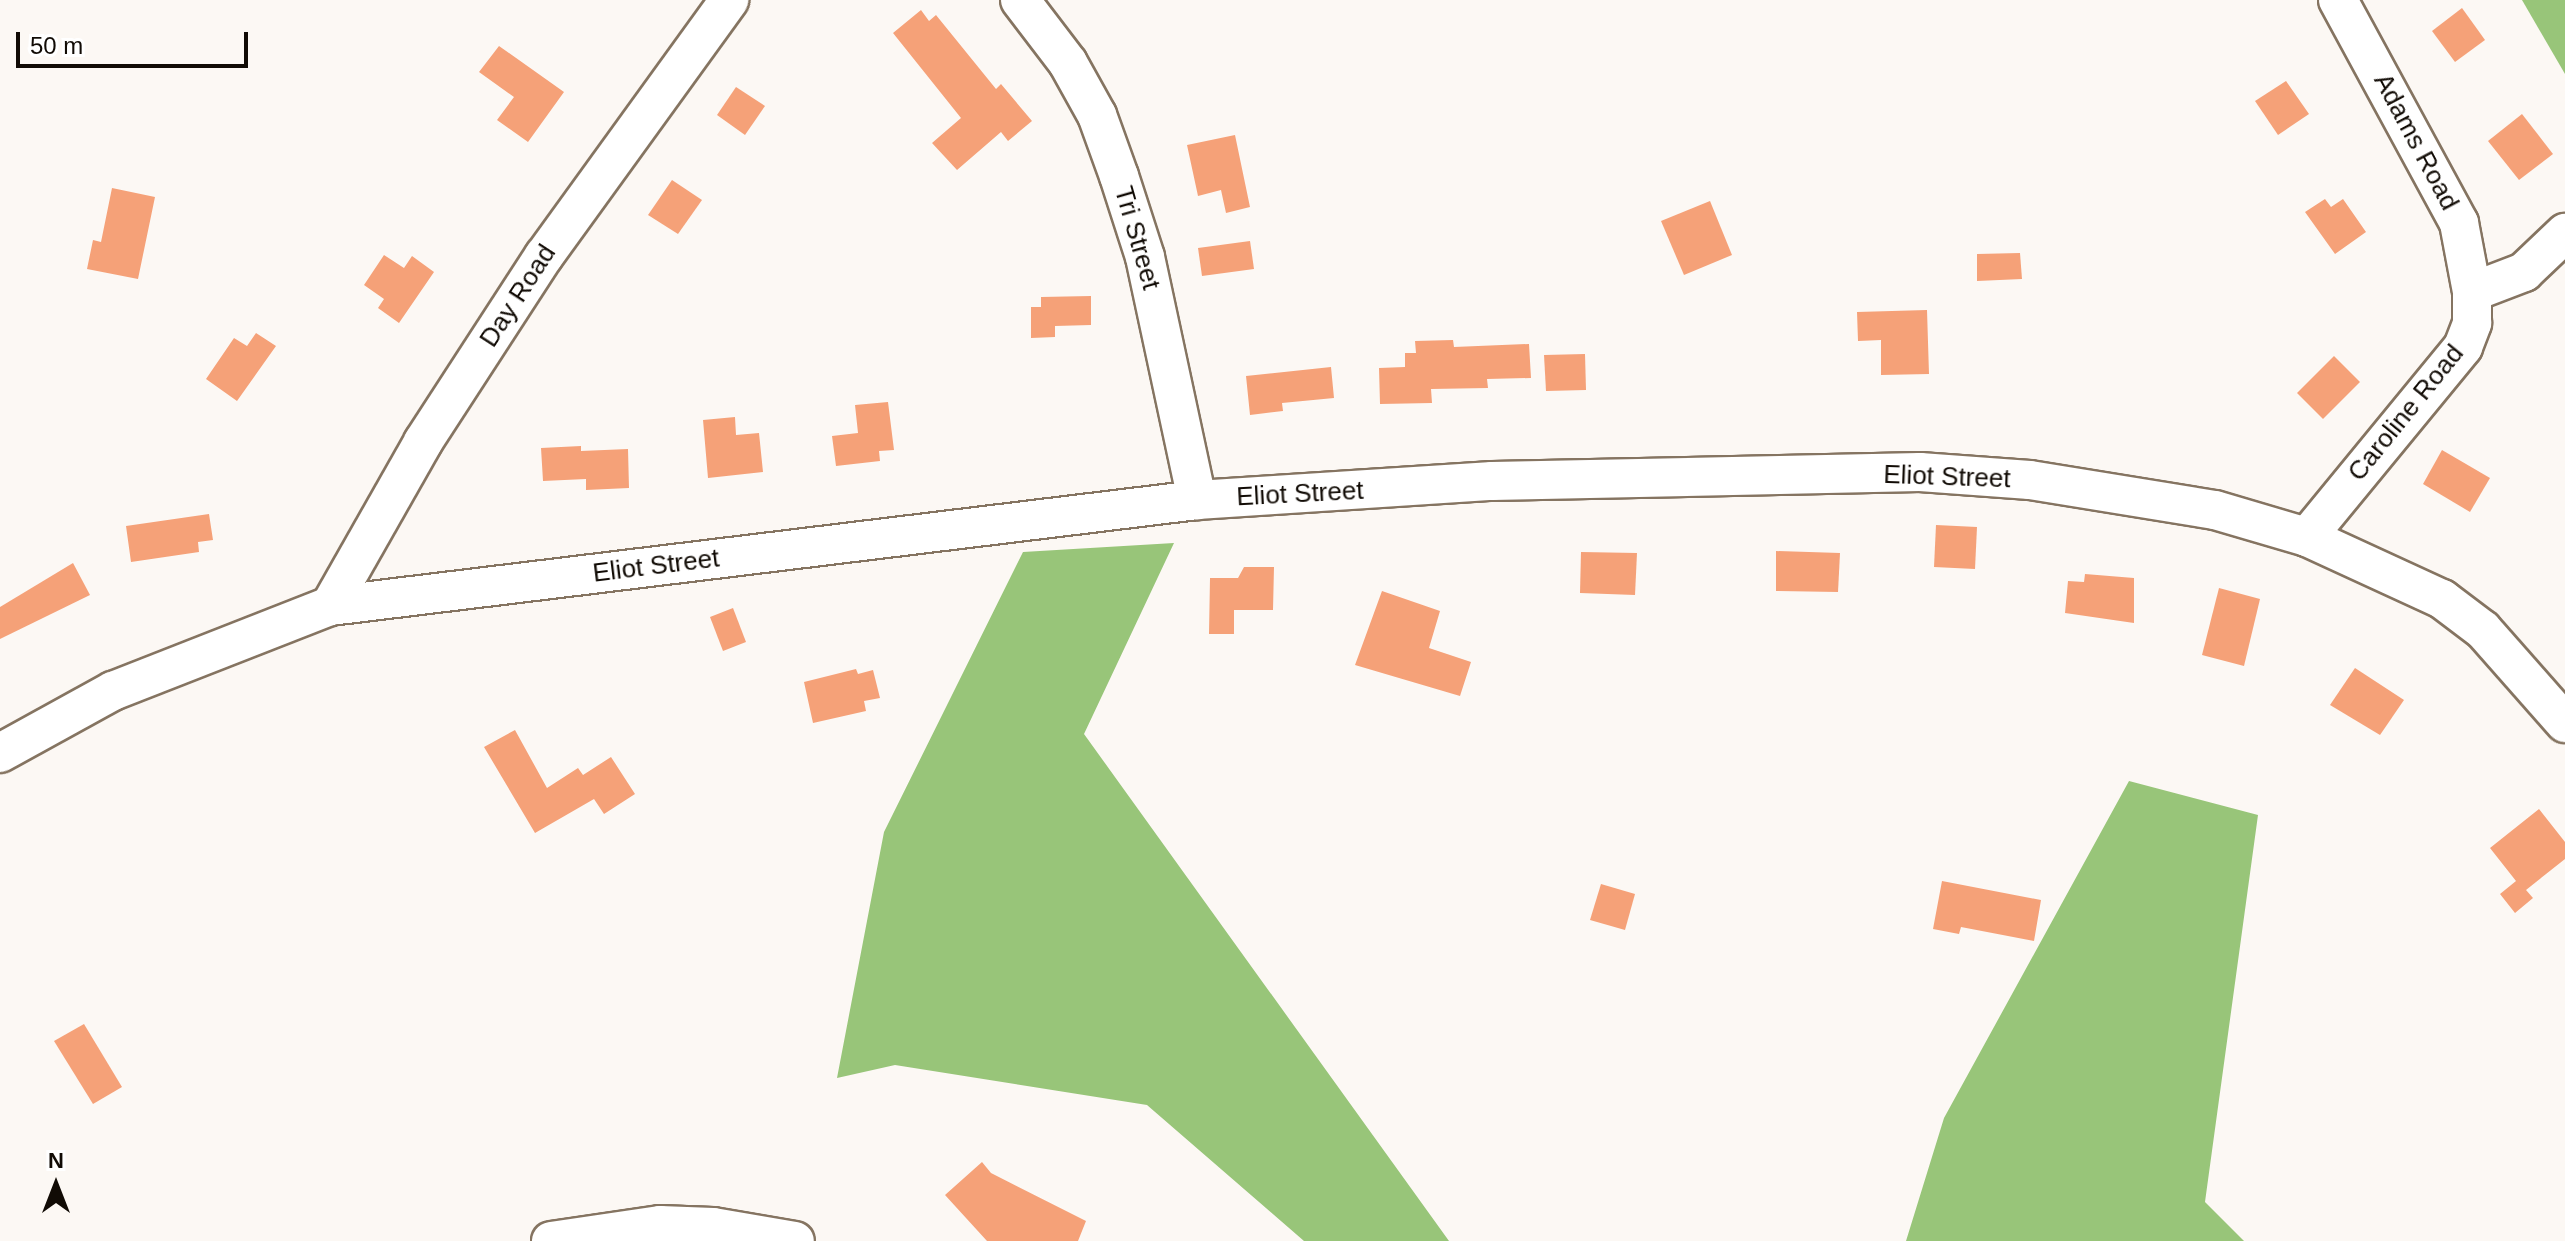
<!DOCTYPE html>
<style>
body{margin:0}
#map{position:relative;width:2565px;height:1241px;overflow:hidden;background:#fcf8f4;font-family:Arial,sans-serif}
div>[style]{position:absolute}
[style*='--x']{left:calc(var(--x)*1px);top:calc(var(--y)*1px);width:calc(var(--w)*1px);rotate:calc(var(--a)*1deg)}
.forest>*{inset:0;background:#98c579}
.building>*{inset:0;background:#f5a178}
.roads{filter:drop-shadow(2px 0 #857461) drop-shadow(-2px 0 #857461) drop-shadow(0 2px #857461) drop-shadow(0 -2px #857461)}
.minor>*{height:38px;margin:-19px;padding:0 19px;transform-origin:19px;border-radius:19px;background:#fff}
span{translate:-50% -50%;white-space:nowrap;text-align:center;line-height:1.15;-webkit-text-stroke:6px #fff;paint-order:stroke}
.street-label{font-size:26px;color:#110b05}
.north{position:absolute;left:16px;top:1145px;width:80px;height:80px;-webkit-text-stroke:6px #fff;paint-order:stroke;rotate:0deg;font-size:22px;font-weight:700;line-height:32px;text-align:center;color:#110b05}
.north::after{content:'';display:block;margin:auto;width:28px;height:36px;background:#110b05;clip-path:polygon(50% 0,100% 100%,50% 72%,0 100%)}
.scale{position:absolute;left:16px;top:32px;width:232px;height:36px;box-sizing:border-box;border:4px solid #110b05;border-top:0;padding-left:10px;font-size:24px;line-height:28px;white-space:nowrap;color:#110b05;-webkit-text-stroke:6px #fff;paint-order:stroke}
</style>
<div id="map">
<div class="forest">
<i style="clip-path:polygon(2522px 0,2565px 0,2565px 74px)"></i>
<i style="clip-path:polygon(1174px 543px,1084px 734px,1449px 1241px,1304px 1241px,1147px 1105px,895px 1065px,837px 1078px,884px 832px,1023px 552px)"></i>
<i style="clip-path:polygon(2129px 781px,2258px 815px,2205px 1202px,2244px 1241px,1906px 1241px,1944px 1118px)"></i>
</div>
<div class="building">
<i style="clip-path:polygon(2462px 8px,2485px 40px,2455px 62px,2432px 31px)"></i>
<i style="clip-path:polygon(921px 10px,929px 21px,936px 15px,996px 89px,1001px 84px,1032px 121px,1008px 141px,1001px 132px,957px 170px,932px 143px,961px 118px,893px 33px)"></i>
<i style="clip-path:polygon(499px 46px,564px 92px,528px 142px,497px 120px,514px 97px,479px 72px)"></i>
<i style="clip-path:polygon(2286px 81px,2309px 114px,2278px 135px,2255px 101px)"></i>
<i style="clip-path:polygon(736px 87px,765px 106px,745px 135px,717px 115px)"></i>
<i style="clip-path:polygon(2522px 114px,2553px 154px,2519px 180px,2488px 141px)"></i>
<i style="clip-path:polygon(1235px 135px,1250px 207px,1226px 213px,1221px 190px,1198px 196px,1187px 145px)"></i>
<i style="clip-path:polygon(672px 180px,702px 200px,678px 234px,648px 215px)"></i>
<i style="clip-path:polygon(112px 188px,155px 197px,138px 279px,87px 269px,93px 240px,101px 242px)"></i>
<i style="clip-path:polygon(2325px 199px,2331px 207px,2343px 199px,2366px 232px,2335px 254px,2305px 212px)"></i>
<i style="clip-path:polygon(1710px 201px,1732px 255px,1684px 275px,1661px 221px)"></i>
<i style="clip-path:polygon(1250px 241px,1254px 269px,1202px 276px,1198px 248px)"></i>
<i style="clip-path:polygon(2020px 253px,2022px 279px,1977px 281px,1977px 254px)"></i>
<i style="clip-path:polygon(384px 255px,404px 268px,412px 256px,434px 272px,399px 323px,378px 308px,384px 299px,364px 285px)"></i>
<i style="clip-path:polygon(1091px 296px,1091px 325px,1055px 326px,1055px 337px,1031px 338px,1031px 307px,1041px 307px,1041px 297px)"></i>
<i style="clip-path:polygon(1927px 310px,1929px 374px,1881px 375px,1881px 340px,1858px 341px,1857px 312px)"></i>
<i style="clip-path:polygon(256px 333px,276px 346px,237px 401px,206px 379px,234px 338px,247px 346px)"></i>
<i style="clip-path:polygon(1453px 340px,1454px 347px,1529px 344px,1531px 378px,1487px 379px,1488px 388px,1431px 389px,1432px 403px,1380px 404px,1379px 368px,1405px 367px,1405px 353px,1416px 353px,1415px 341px)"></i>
<i style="clip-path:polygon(1585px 354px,1586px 390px,1546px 391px,1544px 355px)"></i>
<i style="clip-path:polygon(2334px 356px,2360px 382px,2323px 419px,2297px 393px)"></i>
<i style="clip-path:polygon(1331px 367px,1334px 398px,1282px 403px,1283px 411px,1250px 415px,1246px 376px)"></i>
<i style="clip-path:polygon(888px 402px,894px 450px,879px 451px,880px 461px,836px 466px,832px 436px,858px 433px,855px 405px)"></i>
<i style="clip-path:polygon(735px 417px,736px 435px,759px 433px,763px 472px,708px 478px,703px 420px)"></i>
<i style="clip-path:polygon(581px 446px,581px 451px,628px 449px,629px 488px,586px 490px,586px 479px,543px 481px,541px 448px)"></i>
<i style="clip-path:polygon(2442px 450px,2490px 478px,2470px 512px,2423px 484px)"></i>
<i style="clip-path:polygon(209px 514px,213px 540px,198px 542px,199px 552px,131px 562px,126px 526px)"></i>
<i style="clip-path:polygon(1936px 525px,1977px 527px,1975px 569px,1934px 567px)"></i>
<i style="clip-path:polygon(1776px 551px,1840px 553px,1838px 592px,1776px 591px)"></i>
<i style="clip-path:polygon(1581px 552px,1637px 553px,1635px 595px,1580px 593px)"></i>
<i style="clip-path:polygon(73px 563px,90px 595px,0 639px,0 607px)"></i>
<i style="clip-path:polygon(1244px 567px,1274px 567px,1273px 610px,1234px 610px,1234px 634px,1209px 634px,1210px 578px,1238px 578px)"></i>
<i style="clip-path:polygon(2085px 574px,2134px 578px,2134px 623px,2065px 613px,2068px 581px,2084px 582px)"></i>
<i style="clip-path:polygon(2219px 588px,2260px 599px,2244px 666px,2202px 655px)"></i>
<i style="clip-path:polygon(1382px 591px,1440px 611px,1429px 648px,1471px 662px,1460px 696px,1355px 665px)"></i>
<i style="clip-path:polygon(733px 608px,746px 642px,723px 651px,710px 617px)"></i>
<i style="clip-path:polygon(2355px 668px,2404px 700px,2380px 735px,2330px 705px)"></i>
<i style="clip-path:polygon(856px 669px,858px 674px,873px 670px,880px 698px,864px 701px,866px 711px,813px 723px,804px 682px)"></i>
<i style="clip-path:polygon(515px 730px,547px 788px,578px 768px,583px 775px,611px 757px,635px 794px,604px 814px,594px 799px,535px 833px,484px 747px)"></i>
<i style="clip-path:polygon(2539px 809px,2565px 842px,2565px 859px,2526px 890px,2533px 898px,2515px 913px,2500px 894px,2516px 881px,2490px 848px)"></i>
<i style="clip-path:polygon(1942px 881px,2041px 900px,2034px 941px,1961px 927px,1959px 934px,1933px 929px)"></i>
<i style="clip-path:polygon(1601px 884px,1635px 894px,1625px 930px,1590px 920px)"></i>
<i style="clip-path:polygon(84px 1024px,122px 1087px,93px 1104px,54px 1041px)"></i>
<i style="clip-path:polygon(982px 1162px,991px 1173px,1086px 1221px,1078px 1241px,987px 1241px,945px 1195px)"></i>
</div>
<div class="roads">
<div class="minor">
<i style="--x:1020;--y:0;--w:79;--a:52.7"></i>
<i style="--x:1068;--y:63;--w:60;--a:60.9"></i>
<i style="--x:1097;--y:115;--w:65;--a:70.2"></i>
<i style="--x:1119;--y:176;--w:85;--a:72.2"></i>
<i style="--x:1145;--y:257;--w:249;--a:77.9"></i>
<i style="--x:2338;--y:0;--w:254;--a:61.5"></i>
<i style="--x:2459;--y:223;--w:70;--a:79.3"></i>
<i style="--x:2307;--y:537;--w:246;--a:-50.6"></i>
<i style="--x:2463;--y:347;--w:26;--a:-69"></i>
<i style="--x:2472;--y:323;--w:31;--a:-90"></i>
<i style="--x:2472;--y:292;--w:56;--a:-21"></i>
<i style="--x:2524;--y:272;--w:57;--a:-43.6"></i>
<i style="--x:330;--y:606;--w:189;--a:-60.4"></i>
<i style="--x:423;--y:442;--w:222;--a:-57"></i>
<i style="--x:544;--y:256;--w:316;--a:-54.1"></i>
<i style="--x:0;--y:753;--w:129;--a:-28.8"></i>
<i style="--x:113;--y:691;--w:233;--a:-21.4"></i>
<i style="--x:330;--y:606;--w:873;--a:-6.97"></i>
<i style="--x:1197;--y:500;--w:296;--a:-3.7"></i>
<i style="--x:1492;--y:481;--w:428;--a:-1.2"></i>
<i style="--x:1920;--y:472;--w:110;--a:4.2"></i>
<i style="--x:2030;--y:480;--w:187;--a:9.2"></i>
<i style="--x:2215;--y:510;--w:96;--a:16.4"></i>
<i style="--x:2307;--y:537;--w:149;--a:24.7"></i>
<i style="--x:2442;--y:599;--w:51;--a:37.1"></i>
<i style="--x:2483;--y:630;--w:124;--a:48.6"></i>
<i style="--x:551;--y:1241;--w:110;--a:-8.4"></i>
<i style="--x:660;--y:1225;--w:53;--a:2.2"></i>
<i style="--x:713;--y:1227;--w:83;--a:9.7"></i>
</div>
</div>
<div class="street-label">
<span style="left:2416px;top:142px;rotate:62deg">Adams Road</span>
<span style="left:1137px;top:238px;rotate:74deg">Tri Street</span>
<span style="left:518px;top:296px;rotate:-57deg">Day Road</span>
<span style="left:2406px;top:413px;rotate:-51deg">Caroline Road</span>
<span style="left:1947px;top:477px;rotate:2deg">Eliot Street</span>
<span style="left:1300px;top:494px;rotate:-3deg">Eliot Street</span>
<span style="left:656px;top:566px;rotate:-7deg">Eliot Street</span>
</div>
<div class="north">N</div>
<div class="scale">50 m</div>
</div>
